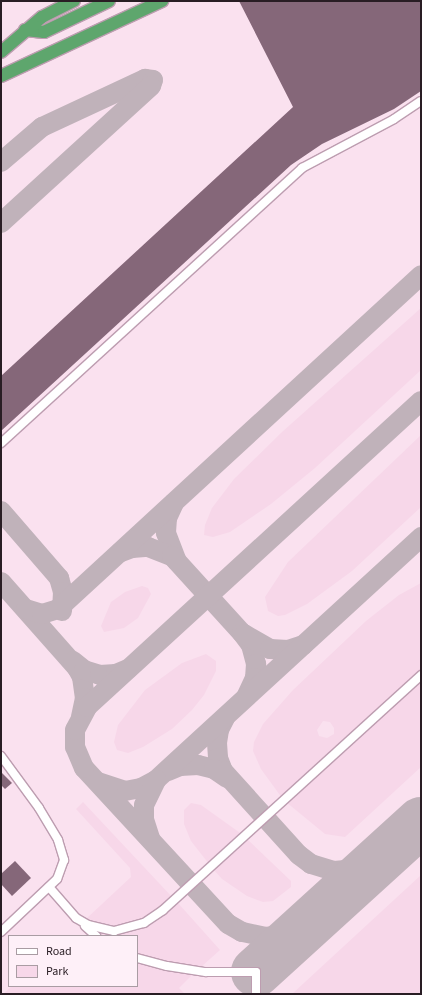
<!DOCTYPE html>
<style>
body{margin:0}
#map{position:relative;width:422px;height:995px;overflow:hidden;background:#fef0f8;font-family:"Source Sans 3",sans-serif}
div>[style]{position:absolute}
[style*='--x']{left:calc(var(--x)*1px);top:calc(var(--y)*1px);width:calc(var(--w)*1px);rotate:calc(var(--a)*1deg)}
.built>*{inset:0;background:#fae1ef}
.green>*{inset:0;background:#f7d7e9}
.taxiway>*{height:20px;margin:-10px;padding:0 10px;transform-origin:10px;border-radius:10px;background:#c0b2ba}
.runway>*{height:50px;margin:-25px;padding:0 25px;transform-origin:25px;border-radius:25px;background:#c0b2ba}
.building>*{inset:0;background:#856779}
.roads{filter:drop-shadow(1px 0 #bd9db0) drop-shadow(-1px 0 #bd9db0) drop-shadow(0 1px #bd9db0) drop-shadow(0 -1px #bd9db0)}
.minor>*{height:8px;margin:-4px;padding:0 4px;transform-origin:4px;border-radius:4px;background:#fff}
.highway>*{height:12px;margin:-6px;padding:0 6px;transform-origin:6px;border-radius:6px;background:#5ea66d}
span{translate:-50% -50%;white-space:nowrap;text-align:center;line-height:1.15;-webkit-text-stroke:3px #fef0f8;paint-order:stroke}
.frame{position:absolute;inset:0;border:2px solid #291d24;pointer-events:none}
.legend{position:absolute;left:8px;top:935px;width:130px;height:52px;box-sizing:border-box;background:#fef0f8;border:1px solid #a99ca3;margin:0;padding:5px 7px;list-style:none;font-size:12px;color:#291d24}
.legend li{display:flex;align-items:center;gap:8px;height:20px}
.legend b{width:20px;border:1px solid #a99ca3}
</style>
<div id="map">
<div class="built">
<i style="clip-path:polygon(evenodd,1px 1px,421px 1px,421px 994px,1px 994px,1px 1px,9px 936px,137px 936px,137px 986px,9px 986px,9px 936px)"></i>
</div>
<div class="green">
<i style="clip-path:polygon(421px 308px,421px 370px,315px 468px,271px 504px,230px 532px,213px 537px,204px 535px,205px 525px,212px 508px,234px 479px,282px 432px)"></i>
<i style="clip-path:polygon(421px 435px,421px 507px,352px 571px,307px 604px,285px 615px,278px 616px,268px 611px,265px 597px,288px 562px)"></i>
<i style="clip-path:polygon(evenodd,421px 583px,421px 671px,282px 798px,261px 769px,253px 751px,254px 742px,263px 724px,293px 690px,366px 621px,399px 595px,421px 583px,323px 721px,330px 722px,334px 728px,334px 734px,327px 738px,319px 736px,317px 730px,323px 721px)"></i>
<i style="clip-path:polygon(142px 586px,148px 588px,151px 594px,138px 618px,124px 628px,104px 632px,101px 626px,111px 602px,125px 592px)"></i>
<i style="clip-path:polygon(206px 654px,216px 661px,216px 671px,204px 695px,192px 710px,172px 729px,143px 747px,128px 753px,117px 750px,114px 742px,118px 725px,145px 690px,182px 663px)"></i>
<i style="clip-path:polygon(421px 679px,421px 767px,345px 837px,325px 834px,286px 802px)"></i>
<i style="clip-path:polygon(83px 802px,173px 898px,148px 918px,120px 926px,90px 922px,87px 918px,131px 877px,130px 868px,76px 809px)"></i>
<i style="clip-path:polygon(191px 803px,201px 805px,243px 835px,209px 864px,191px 841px,184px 824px,184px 810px)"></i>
<i style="clip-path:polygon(246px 838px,291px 881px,291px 887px,273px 901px,263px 902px,247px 896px,222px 879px,213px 869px)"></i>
<i style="clip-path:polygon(421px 875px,421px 994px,292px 994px)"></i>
<i style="clip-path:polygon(178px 903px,220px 950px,201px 967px,176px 964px,137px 954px,137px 936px,102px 936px,98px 932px,118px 935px,144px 928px,157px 921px)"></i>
<i style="clip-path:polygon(137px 962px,158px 969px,194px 973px,179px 988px,185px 994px,3px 994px,12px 986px,137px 986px)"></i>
</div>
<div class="taxiway">
<i style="--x:1;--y:162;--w:54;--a:-40.5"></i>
<i style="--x:42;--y:127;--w:114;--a:-25"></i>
<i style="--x:145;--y:79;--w:8;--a:7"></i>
<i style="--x:153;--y:80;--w:6;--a:108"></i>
<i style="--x:151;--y:86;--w:203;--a:137.6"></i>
<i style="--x:174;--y:503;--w:17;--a:115"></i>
<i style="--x:167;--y:518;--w:15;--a:94"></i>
<i style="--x:166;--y:533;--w:30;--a:69"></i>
<i style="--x:1;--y:511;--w:89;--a:49.1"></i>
<i style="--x:59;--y:578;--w:15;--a:74"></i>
<i style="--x:63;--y:592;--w:19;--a:93"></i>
<i style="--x:121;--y:552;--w:12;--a:-20"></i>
<i style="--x:132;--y:548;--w:16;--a:-4"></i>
<i style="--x:148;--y:547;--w:26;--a:21"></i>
<i style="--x:172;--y:556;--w:104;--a:47.7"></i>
<i style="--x:242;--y:633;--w:15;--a:53"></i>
<i style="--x:251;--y:645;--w:20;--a:75"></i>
<i style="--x:256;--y:664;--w:14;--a:94"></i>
<i style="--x:255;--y:678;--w:19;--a:115"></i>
<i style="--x:1;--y:582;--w:115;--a:48.5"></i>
<i style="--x:77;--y:668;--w:10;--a:61"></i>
<i style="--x:82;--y:677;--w:21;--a:82"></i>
<i style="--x:85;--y:698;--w:19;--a:102"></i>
<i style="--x:26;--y:609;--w:17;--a:17"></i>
<i style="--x:42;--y:614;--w:17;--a:-17"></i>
<i style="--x:58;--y:609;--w:493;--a:-42.6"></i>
<i style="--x:244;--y:634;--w:30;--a:30"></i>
<i style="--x:270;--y:649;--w:18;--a:3"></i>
<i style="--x:288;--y:650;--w:16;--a:-18"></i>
<i style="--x:73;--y:661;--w:14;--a:39"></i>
<i style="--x:84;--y:670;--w:17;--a:17"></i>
<i style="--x:100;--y:675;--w:16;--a:-4"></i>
<i style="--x:116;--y:674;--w:13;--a:-23"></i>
<i style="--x:225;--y:718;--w:13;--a:117"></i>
<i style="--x:219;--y:730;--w:13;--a:99"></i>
<i style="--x:217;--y:743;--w:15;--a:86"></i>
<i style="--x:218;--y:758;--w:14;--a:69"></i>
<i style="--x:223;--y:771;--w:113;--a:47.9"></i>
<i style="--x:299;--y:855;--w:15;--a:37"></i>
<i style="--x:311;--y:864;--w:24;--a:17"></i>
<i style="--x:334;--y:871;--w:23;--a:-5"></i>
<i style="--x:357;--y:869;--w:26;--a:-25"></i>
<i style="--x:168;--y:771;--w:13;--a:-23"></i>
<i style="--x:180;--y:766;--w:18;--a:-3"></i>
<i style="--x:198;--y:765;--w:16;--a:14"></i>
<i style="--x:214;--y:769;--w:16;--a:35"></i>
<i style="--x:98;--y:782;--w:28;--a:18"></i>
<i style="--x:125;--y:791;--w:16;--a:-11"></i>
<i style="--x:141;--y:788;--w:17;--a:-28"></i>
<i style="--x:156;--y:780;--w:360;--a:-42.5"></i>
<i style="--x:150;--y:838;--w:19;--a:-108"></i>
<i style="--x:144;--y:820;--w:15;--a:-90"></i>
<i style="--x:144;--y:805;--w:28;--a:-64"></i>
<i style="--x:308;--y:925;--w:16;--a:150"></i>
<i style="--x:294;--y:933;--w:28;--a:172"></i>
<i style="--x:266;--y:937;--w:25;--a:-168"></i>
<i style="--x:242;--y:932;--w:16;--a:-150"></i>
<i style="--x:228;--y:924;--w:212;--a:-132.7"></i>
<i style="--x:84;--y:768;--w:23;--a:-113"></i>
<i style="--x:75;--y:747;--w:17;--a:-90"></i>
<i style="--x:75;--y:730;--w:26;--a:-62"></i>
<i style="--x:87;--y:707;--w:453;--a:-42.5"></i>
</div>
<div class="runway">
<i style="--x:256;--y:972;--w:223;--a:-42.3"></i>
</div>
<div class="building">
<i style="clip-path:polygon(239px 1px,421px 1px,421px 91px,394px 109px,322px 144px,291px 165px,1px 431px,1px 376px,293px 107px)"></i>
<i style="clip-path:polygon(1px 772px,12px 783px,5px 789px,1px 785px)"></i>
<i style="clip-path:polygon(15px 861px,31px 878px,12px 896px,1px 884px,1px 874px)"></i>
</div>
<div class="roads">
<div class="minor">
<i style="--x:1;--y:443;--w:408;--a:-42.4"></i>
<i style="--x:302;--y:168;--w:104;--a:-28"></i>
<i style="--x:394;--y:119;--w:32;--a:-34"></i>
<i style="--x:1;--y:756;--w:64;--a:53.8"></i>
<i style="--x:39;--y:808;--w:37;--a:59"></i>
<i style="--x:58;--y:840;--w:21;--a:73"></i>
<i style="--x:64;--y:860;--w:20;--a:110"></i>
<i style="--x:57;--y:879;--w:77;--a:136.6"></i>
<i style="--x:49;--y:887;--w:41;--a:48.9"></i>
<i style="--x:76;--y:918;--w:14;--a:30"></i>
<i style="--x:88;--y:925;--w:27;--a:13"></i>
<i style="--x:114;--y:931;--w:31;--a:-15"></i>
<i style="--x:144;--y:923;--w:23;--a:-34"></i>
<i style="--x:163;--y:910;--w:349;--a:-42.3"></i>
<i style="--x:85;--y:926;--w:15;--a:42"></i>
<i style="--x:137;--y:958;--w:31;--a:15"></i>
<i style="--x:167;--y:966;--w:39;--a:9"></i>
<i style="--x:206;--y:972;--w:50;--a:0"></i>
<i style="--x:256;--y:972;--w:22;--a:90"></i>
</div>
<div class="highway">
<i style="--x:25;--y:30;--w:19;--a:6"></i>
<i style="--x:44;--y:32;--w:72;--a:-25.5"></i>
<i style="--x:1;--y:52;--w:54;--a:-40.5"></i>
<i style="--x:42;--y:17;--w:36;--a:-27"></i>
<i style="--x:1;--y:76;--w:178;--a:-25"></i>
</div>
</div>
<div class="frame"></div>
<ul class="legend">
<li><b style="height:5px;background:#fff"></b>Road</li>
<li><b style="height:11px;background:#f7d7e9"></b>Park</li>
</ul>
</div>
